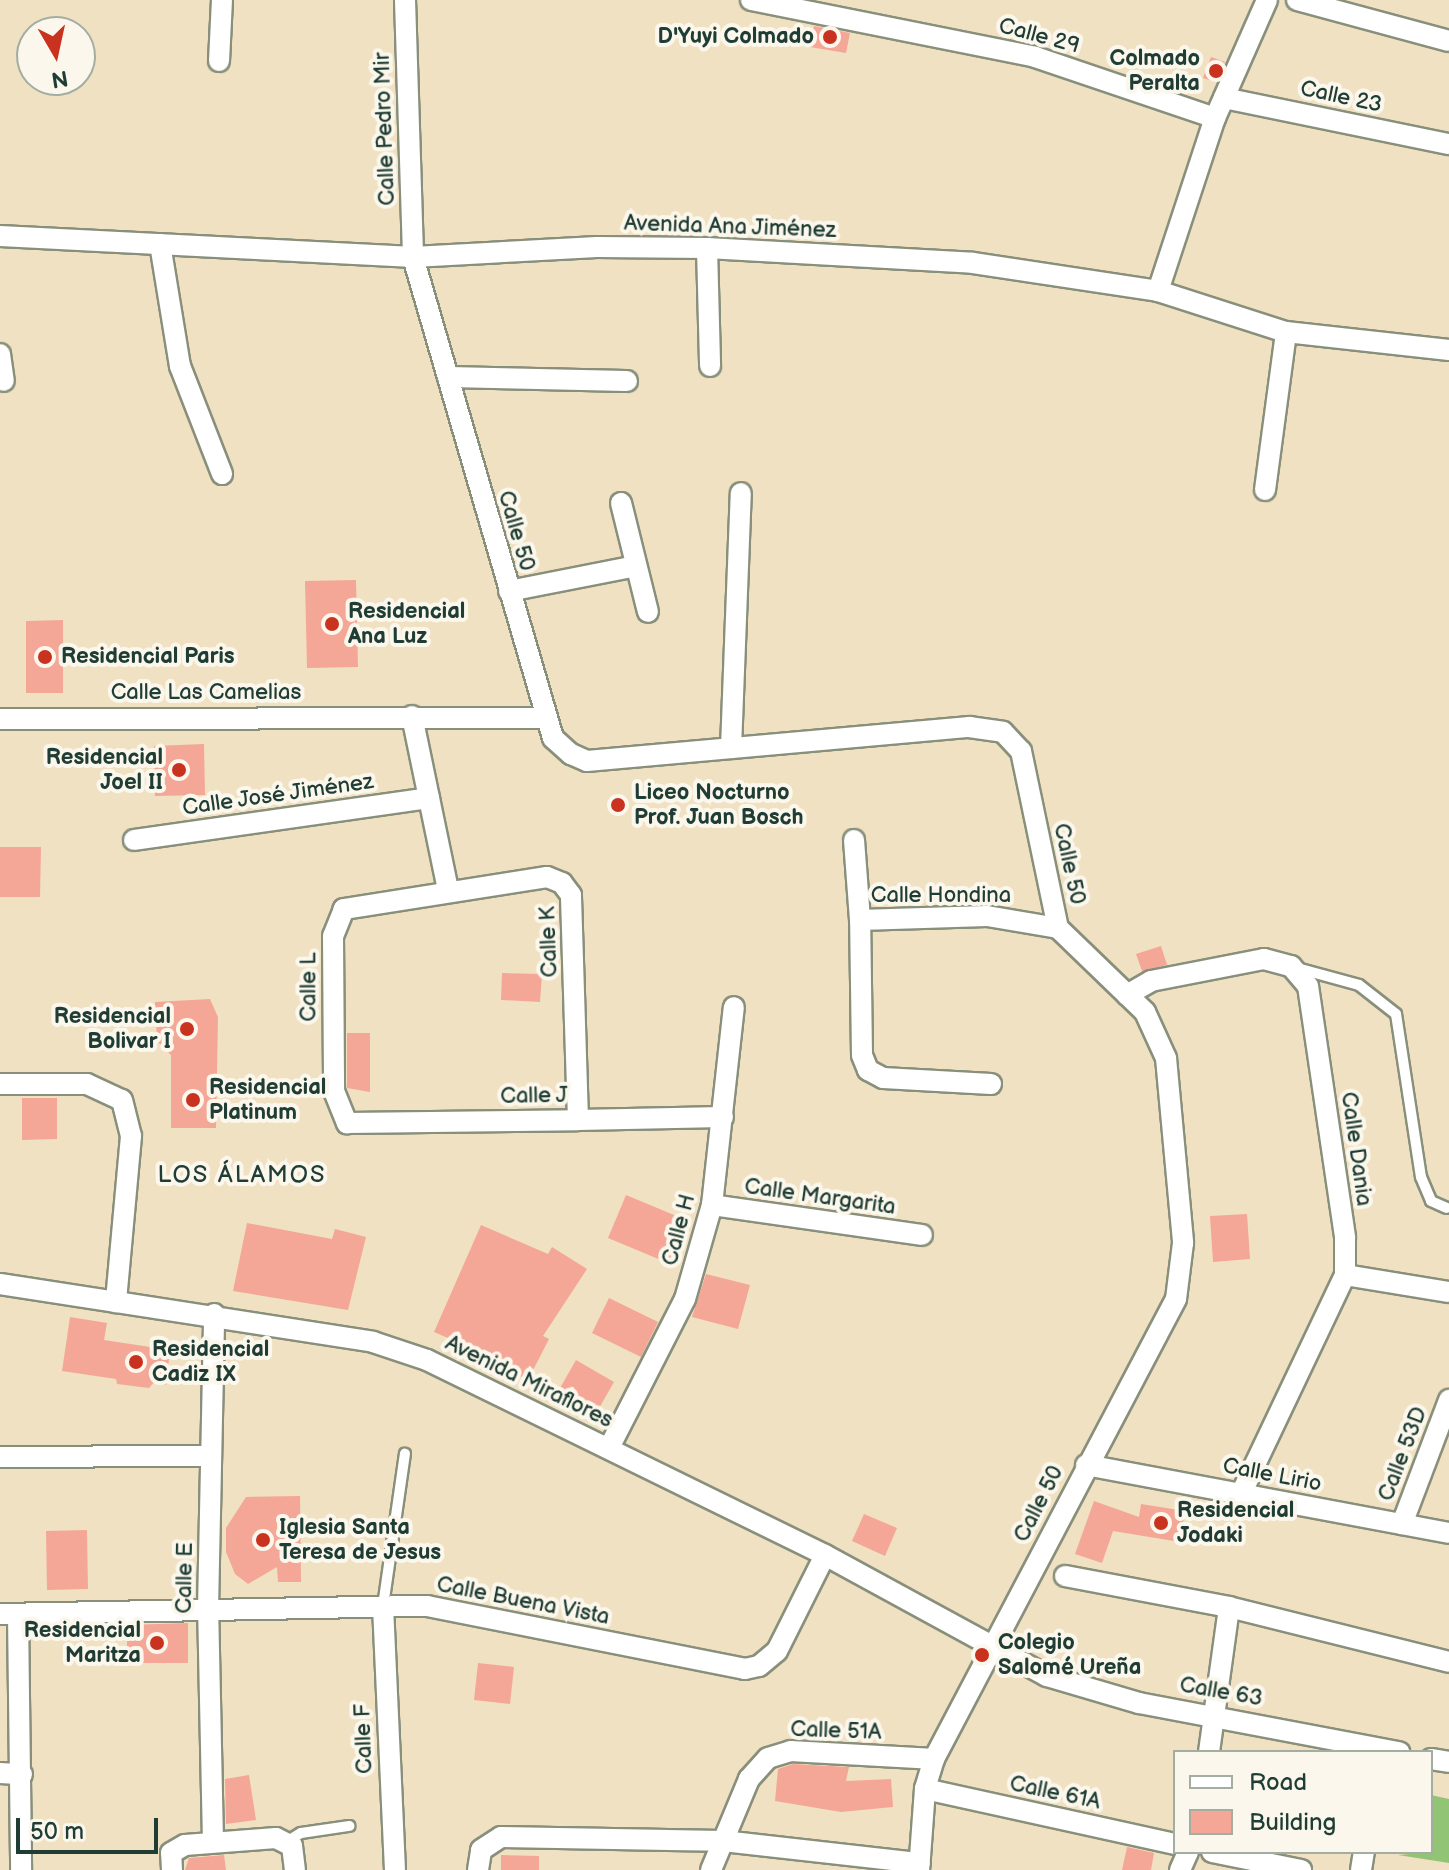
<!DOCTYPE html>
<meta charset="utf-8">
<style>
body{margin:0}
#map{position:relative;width:1449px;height:1870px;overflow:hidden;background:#f0e1c2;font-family:"Balsamiq Sans",sans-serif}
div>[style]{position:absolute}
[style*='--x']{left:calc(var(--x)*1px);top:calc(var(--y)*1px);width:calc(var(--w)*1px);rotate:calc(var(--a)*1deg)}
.green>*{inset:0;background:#92c475}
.building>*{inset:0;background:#f4a796}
.roads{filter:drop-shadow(2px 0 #888f7b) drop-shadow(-2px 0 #888f7b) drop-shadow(0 2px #888f7b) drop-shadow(0 -2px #888f7b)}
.service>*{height:10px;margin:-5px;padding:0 5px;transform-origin:5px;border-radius:5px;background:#fff}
.minor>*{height:20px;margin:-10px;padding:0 10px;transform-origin:10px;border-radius:10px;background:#fff}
.dots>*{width:22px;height:22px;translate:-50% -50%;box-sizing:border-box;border:4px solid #fbf7ec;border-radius:50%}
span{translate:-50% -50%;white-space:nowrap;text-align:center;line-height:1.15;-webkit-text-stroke:8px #fbf7ec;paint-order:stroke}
.street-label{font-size:22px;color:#1f3d34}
.poi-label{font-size:22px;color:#1f3d34;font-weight:700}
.right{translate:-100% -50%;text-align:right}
.left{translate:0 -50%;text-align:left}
.neighbourhood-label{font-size:24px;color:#1f3d34;letter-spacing:2px}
.legend{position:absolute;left:1173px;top:1750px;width:260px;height:104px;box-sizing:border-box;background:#fbf7ec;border:2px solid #a3ada2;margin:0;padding:10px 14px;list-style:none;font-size:24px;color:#1f3d34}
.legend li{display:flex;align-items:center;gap:16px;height:40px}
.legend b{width:40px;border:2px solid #a3ada2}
.north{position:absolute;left:16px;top:16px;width:80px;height:80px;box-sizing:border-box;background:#fbf7ec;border:2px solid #a3ada2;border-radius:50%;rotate:171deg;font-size:22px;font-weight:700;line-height:32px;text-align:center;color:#1f3d34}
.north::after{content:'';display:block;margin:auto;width:28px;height:36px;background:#c8321e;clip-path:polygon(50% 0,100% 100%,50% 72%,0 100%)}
.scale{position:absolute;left:16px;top:1818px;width:142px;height:36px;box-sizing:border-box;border:4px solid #1f3d34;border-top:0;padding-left:10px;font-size:24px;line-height:28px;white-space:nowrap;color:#1f3d34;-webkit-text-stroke:6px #fbf7ec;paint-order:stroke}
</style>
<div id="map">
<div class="green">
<i style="clip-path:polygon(1431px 1795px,1449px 1799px,1449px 1863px,1398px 1855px,1431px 1852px)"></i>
</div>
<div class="building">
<i style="clip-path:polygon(814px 26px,850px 33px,846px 53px,810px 47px)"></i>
<i style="clip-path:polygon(1211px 57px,1225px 62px,1215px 82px,1203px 78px)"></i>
<i style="clip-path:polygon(356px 580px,358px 667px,307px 668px,305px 581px)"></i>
<i style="clip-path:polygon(63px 620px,63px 693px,26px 693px,26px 621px)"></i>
<i style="clip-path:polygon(204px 744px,205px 795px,155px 796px,154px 746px)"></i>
<i style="clip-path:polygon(0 847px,41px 847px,40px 897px,0 897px)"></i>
<i style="clip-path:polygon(1161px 946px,1167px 965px,1142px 971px,1136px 954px)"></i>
<i style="clip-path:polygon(502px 973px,542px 974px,540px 1002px,501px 1000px)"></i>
<i style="clip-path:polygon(210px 999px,218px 1017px,216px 1128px,171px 1128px,171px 1055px,157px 1041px,155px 1002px)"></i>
<i style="clip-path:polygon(347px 1033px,370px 1033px,370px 1092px,347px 1088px)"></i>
<i style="clip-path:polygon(22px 1098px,57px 1098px,57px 1139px,22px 1140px)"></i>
<i style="clip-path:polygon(626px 1195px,686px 1220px,668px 1263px,608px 1238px)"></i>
<i style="clip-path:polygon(1247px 1214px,1250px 1259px,1213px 1262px,1210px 1216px)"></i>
<i style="clip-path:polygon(247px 1223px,332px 1239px,335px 1229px,366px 1237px,348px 1310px,233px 1291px)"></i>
<i style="clip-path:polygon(481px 1225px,548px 1254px,552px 1247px,587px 1269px,543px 1336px,549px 1339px,528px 1380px,492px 1362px,494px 1358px,434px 1332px)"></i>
<i style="clip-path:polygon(706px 1274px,750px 1285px,738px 1329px,692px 1317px)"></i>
<i style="clip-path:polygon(609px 1298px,658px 1322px,641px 1357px,592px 1333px)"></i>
<i style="clip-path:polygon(70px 1317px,107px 1323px,104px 1340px,170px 1350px,166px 1385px,156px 1380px,149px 1388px,117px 1384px,116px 1379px,62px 1371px)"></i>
<i style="clip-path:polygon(576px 1360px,614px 1382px,598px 1410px,560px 1388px)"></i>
<i style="clip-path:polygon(300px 1496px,301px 1582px,278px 1582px,277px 1567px,248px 1584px,235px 1574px,226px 1552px,226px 1528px,246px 1497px)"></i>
<i style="clip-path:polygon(1094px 1501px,1139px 1517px,1141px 1504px,1185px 1511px,1180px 1542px,1113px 1531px,1102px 1563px,1075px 1554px)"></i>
<i style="clip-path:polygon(864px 1514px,897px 1528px,885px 1556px,852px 1541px)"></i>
<i style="clip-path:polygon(87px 1530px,88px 1589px,47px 1590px,46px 1531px)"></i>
<i style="clip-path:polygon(188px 1623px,188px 1663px,127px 1663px,127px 1625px)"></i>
<i style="clip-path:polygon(478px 1663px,514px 1667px,510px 1704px,474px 1700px)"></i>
<i style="clip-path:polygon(793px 1764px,849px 1767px,846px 1781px,891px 1779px,893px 1807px,841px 1812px,775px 1801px,778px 1769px)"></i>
<i style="clip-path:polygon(249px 1775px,256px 1820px,226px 1824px,225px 1779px)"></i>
<i style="clip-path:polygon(1127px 1847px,1154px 1853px,1151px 1870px,1122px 1870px)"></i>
<i style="clip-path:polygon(224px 1855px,226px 1870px,185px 1870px,189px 1858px)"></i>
<i style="clip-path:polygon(501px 1855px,539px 1856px,539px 1870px,501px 1870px)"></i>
</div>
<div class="roads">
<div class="service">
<i style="--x:1297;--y:968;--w:64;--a:15.3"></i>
<i style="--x:1359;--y:985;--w:47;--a:38.1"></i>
<i style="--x:1396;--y:1014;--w:165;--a:81.3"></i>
<i style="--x:1421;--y:1177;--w:26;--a:67"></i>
<i style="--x:1431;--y:1201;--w:17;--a:24"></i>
<i style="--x:383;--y:1606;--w:154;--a:-81.8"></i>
<i style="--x:288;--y:1841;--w:15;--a:-32"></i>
<i style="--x:301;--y:1833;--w:49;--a:-8.3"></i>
</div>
<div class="minor">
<i style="--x:405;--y:0;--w:257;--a:88.2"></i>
<i style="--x:413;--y:257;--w:501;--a:73.77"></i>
<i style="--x:553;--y:738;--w:24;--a:42"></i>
<i style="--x:571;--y:754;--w:17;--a:24"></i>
<i style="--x:587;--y:761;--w:384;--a:-5.1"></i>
<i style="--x:969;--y:727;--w:34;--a:8"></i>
<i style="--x:1003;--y:732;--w:26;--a:47"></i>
<i style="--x:1021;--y:751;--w:181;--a:78.2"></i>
<i style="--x:1058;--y:928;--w:121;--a:44"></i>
<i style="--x:1145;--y:1012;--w:51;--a:65.5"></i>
<i style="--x:1166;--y:1058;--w:186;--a:84.7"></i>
<i style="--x:1183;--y:1243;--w:56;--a:97.1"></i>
<i style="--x:1176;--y:1299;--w:520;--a:117.75"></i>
<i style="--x:934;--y:1759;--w:31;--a:107"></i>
<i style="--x:925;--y:1789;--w:81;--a:94.2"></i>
<i style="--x:751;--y:0;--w:290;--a:11.3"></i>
<i style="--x:1035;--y:57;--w:190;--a:18.7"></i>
<i style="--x:1297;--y:0;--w:157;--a:15.1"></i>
<i style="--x:219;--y:61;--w:61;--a:-87.2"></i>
<i style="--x:1224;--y:98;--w:230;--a:11.6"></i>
<i style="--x:0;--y:236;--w:414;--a:2.9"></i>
<i style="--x:413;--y:257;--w:184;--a:-3.1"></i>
<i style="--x:597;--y:247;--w:110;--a:0.5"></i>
<i style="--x:707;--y:248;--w:266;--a:3.2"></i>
<i style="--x:973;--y:263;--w:187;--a:8.6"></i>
<i style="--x:1158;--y:291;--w:134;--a:17.8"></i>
<i style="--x:1286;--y:332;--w:164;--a:6.3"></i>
<i style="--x:160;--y:244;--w:124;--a:80.7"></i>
<i style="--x:180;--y:366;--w:116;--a:68.7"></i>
<i style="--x:707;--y:248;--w:118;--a:88.5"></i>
<i style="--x:1158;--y:291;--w:182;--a:-71.8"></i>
<i style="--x:1215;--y:118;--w:129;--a:-66.2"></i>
<i style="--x:0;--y:354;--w:27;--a:82"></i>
<i style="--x:448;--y:377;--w:179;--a:1.3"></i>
<i style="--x:1265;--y:490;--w:159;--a:-82.4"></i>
<i style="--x:621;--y:503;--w:112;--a:76.1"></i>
<i style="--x:509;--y:591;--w:129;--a:-11.1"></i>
<i style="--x:412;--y:716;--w:178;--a:78.3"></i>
<i style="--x:0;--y:719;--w:544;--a:-0.11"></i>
<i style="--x:731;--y:748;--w:255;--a:-87.8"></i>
<i style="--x:134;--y:840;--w:298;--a:-8.1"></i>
<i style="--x:854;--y:840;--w:80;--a:85.7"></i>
<i style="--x:1127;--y:995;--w:28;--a:-30"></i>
<i style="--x:1151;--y:981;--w:115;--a:-11"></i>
<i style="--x:1264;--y:959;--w:28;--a:15"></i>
<i style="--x:1291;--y:966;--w:26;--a:50"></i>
<i style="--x:1308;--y:986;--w:255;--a:81.6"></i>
<i style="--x:1345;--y:1238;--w:37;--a:90"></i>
<i style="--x:1345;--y:1275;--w:242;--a:115.4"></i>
<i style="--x:0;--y:1084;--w:87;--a:0"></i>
<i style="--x:87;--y:1084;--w:38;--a:25"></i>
<i style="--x:122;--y:1100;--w:37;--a:76"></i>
<i style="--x:131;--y:1136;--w:167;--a:95.2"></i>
<i style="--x:991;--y:1084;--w:108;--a:-176.8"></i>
<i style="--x:883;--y:1078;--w:17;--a:-152"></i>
<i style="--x:868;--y:1070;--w:16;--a:-112"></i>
<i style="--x:862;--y:1055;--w:135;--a:-90.8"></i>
<i style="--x:860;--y:920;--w:127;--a:-1.8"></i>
<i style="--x:987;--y:916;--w:72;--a:9.6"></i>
<i style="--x:578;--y:1120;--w:225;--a:-91.8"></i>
<i style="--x:571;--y:895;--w:15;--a:-127"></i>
<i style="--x:562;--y:883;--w:16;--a:-158"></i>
<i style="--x:547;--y:877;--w:206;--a:171"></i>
<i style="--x:344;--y:909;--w:29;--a:112"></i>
<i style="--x:333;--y:936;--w:155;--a:89.6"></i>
<i style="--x:334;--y:1091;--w:35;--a:68"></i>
<i style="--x:347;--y:1123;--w:231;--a:-0.7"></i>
<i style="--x:578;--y:1120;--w:145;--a:-1.2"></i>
<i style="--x:712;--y:1205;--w:212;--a:8.1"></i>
<i style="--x:1345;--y:1275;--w:105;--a:9.3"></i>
<i style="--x:0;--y:1284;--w:377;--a:8.8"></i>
<i style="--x:373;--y:1342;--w:57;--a:18.4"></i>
<i style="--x:427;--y:1360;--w:443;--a:26.1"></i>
<i style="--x:825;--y:1555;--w:253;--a:28.6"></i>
<i style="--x:1047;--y:1676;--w:96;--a:16.4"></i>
<i style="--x:1139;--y:1703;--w:265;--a:10.7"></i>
<i style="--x:609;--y:1448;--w:167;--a:-63"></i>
<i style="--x:685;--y:1299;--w:98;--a:-74"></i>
<i style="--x:712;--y:1205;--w:199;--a:-83.7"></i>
<i style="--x:0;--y:1457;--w:211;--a:-0.3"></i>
<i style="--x:1086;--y:1465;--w:369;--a:10.6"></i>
<i style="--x:1402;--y:1524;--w:133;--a:-69.2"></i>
<i style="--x:1065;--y:1576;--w:167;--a:10.7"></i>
<i style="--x:1229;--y:1607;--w:227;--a:14"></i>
<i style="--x:383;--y:1606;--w:264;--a:87.4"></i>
<i style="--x:0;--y:1614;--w:427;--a:-1.1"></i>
<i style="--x:427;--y:1606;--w:324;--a:11.2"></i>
<i style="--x:745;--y:1669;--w:14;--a:-12"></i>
<i style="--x:759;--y:1666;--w:23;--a:-40"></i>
<i style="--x:777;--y:1651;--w:107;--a:-63.4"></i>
<i style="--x:18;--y:1614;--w:256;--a:89.3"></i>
<i style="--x:1209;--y:1752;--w:146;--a:-82.1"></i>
<i style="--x:1431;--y:1759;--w:18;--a:9"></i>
<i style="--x:0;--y:1773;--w:22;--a:3"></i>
<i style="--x:925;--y:1789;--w:256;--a:12.4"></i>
<i style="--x:213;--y:1842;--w:233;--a:-91.2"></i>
<i style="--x:208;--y:1609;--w:295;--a:-88.8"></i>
<i style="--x:1212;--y:1852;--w:91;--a:11.4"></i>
<i style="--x:172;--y:1870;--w:17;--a:-93"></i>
<i style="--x:171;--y:1853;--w:16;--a:-30"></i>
<i style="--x:185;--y:1845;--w:91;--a:-4.4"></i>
<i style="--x:276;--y:1838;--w:18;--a:27"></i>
<i style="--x:292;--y:1846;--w:24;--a:83"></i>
<i style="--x:478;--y:1870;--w:20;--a:-81"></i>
<i style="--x:481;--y:1850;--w:24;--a:-33"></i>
<i style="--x:501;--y:1837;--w:222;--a:1"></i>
<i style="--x:723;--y:1841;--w:198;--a:6.4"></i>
<i style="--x:711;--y:1870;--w:99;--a:-67.3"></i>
<i style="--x:749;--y:1779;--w:28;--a:-48"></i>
<i style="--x:768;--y:1758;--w:24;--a:-17"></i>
<i style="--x:791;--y:1751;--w:143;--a:3.2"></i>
<i style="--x:1180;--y:1870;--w:20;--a:-66"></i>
<i style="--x:1361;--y:1870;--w:18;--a:-81"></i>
</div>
</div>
<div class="dots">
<i style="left:830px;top:37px;background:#c8321e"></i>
<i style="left:1216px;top:71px;background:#c8321e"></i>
<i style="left:332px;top:624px;background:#c8321e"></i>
<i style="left:45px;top:657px;background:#c8321e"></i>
<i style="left:179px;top:770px;background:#c8321e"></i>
<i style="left:618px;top:805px;background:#c8321e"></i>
<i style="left:187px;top:1029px;background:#c8321e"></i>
<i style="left:193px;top:1100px;background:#c8321e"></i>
<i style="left:136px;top:1362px;background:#c8321e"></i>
<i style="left:1161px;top:1523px;background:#c8321e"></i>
<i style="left:263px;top:1540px;background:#c8321e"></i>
<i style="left:157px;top:1643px;background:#c8321e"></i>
<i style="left:982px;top:1655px;background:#c8321e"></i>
</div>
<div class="street-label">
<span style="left:1039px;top:36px;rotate:15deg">Calle 29</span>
<span style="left:1341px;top:97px;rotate:12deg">Calle 23</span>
<span style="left:385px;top:129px;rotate:-92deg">Calle Pedro Mir</span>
<span style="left:730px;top:227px;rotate:2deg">Avenida Ana Jiménez</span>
<span style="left:516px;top:531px;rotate:74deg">Calle 50</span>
<span style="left:206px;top:693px">Calle Las Camelias</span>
<span style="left:278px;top:795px;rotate:-8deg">Calle José Jiménez</span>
<span style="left:1069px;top:864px;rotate:78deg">Calle 50</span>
<span style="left:941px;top:896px">Calle Hondina</span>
<span style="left:549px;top:942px;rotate:-92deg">Calle K</span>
<span style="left:309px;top:987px;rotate:-90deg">Calle L</span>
<span style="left:534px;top:1096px;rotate:-1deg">Calle J</span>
<span style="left:1356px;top:1149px;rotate:82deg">Calle Dania</span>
<span style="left:820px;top:1197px;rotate:8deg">Calle Margarita</span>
<span style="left:679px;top:1230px;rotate:-75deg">Calle H</span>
<span style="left:529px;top:1382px;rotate:26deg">Avenida Miraflores</span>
<span style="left:1403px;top:1454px;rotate:-69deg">Calle 53D</span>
<span style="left:1272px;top:1475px;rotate:11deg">Calle Lirio</span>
<span style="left:1039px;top:1504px;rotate:-63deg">Calle 50</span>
<span style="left:185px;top:1578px;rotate:-89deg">Calle E</span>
<span style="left:523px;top:1601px;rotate:11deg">Calle Buena Vista</span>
<span style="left:1221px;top:1692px;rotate:10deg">Calle 63</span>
<span style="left:836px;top:1731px;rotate:2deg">Calle 51A</span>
<span style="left:364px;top:1739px;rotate:-92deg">Calle F</span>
<span style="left:1055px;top:1793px;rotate:12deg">Calle 61A</span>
</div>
<div class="poi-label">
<span class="right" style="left:814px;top:37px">D'Yuyi Colmado</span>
<span class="right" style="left:1200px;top:71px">Colmado<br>Peralta</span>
<span class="left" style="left:348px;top:624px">Residencial<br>Ana Luz</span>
<span class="left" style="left:61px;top:657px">Residencial Paris</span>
<span class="right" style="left:163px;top:770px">Residencial<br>Joel II</span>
<span class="left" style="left:634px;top:805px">Liceo Nocturno<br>Prof. Juan Bosch</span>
<span class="right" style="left:171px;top:1029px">Residencial<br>Bolivar I</span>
<span class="left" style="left:209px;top:1100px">Residencial<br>Platinum</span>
<span class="left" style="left:152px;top:1362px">Residencial<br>Cadiz IX</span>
<span class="left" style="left:1177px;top:1523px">Residencial<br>Jodaki</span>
<span class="left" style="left:279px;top:1540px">Iglesia Santa<br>Teresa de Jesus</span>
<span class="right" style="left:141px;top:1643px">Residencial<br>Maritza</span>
<span class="left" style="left:998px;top:1655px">Colegio<br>Salomé Ureña</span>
</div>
<div class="neighbourhood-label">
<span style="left:242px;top:1175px">LOS ÁLAMOS</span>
</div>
<ul class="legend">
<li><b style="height:10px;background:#fff"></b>Road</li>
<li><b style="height:22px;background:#f4a796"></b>Building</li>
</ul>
<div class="north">N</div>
<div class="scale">50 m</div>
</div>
